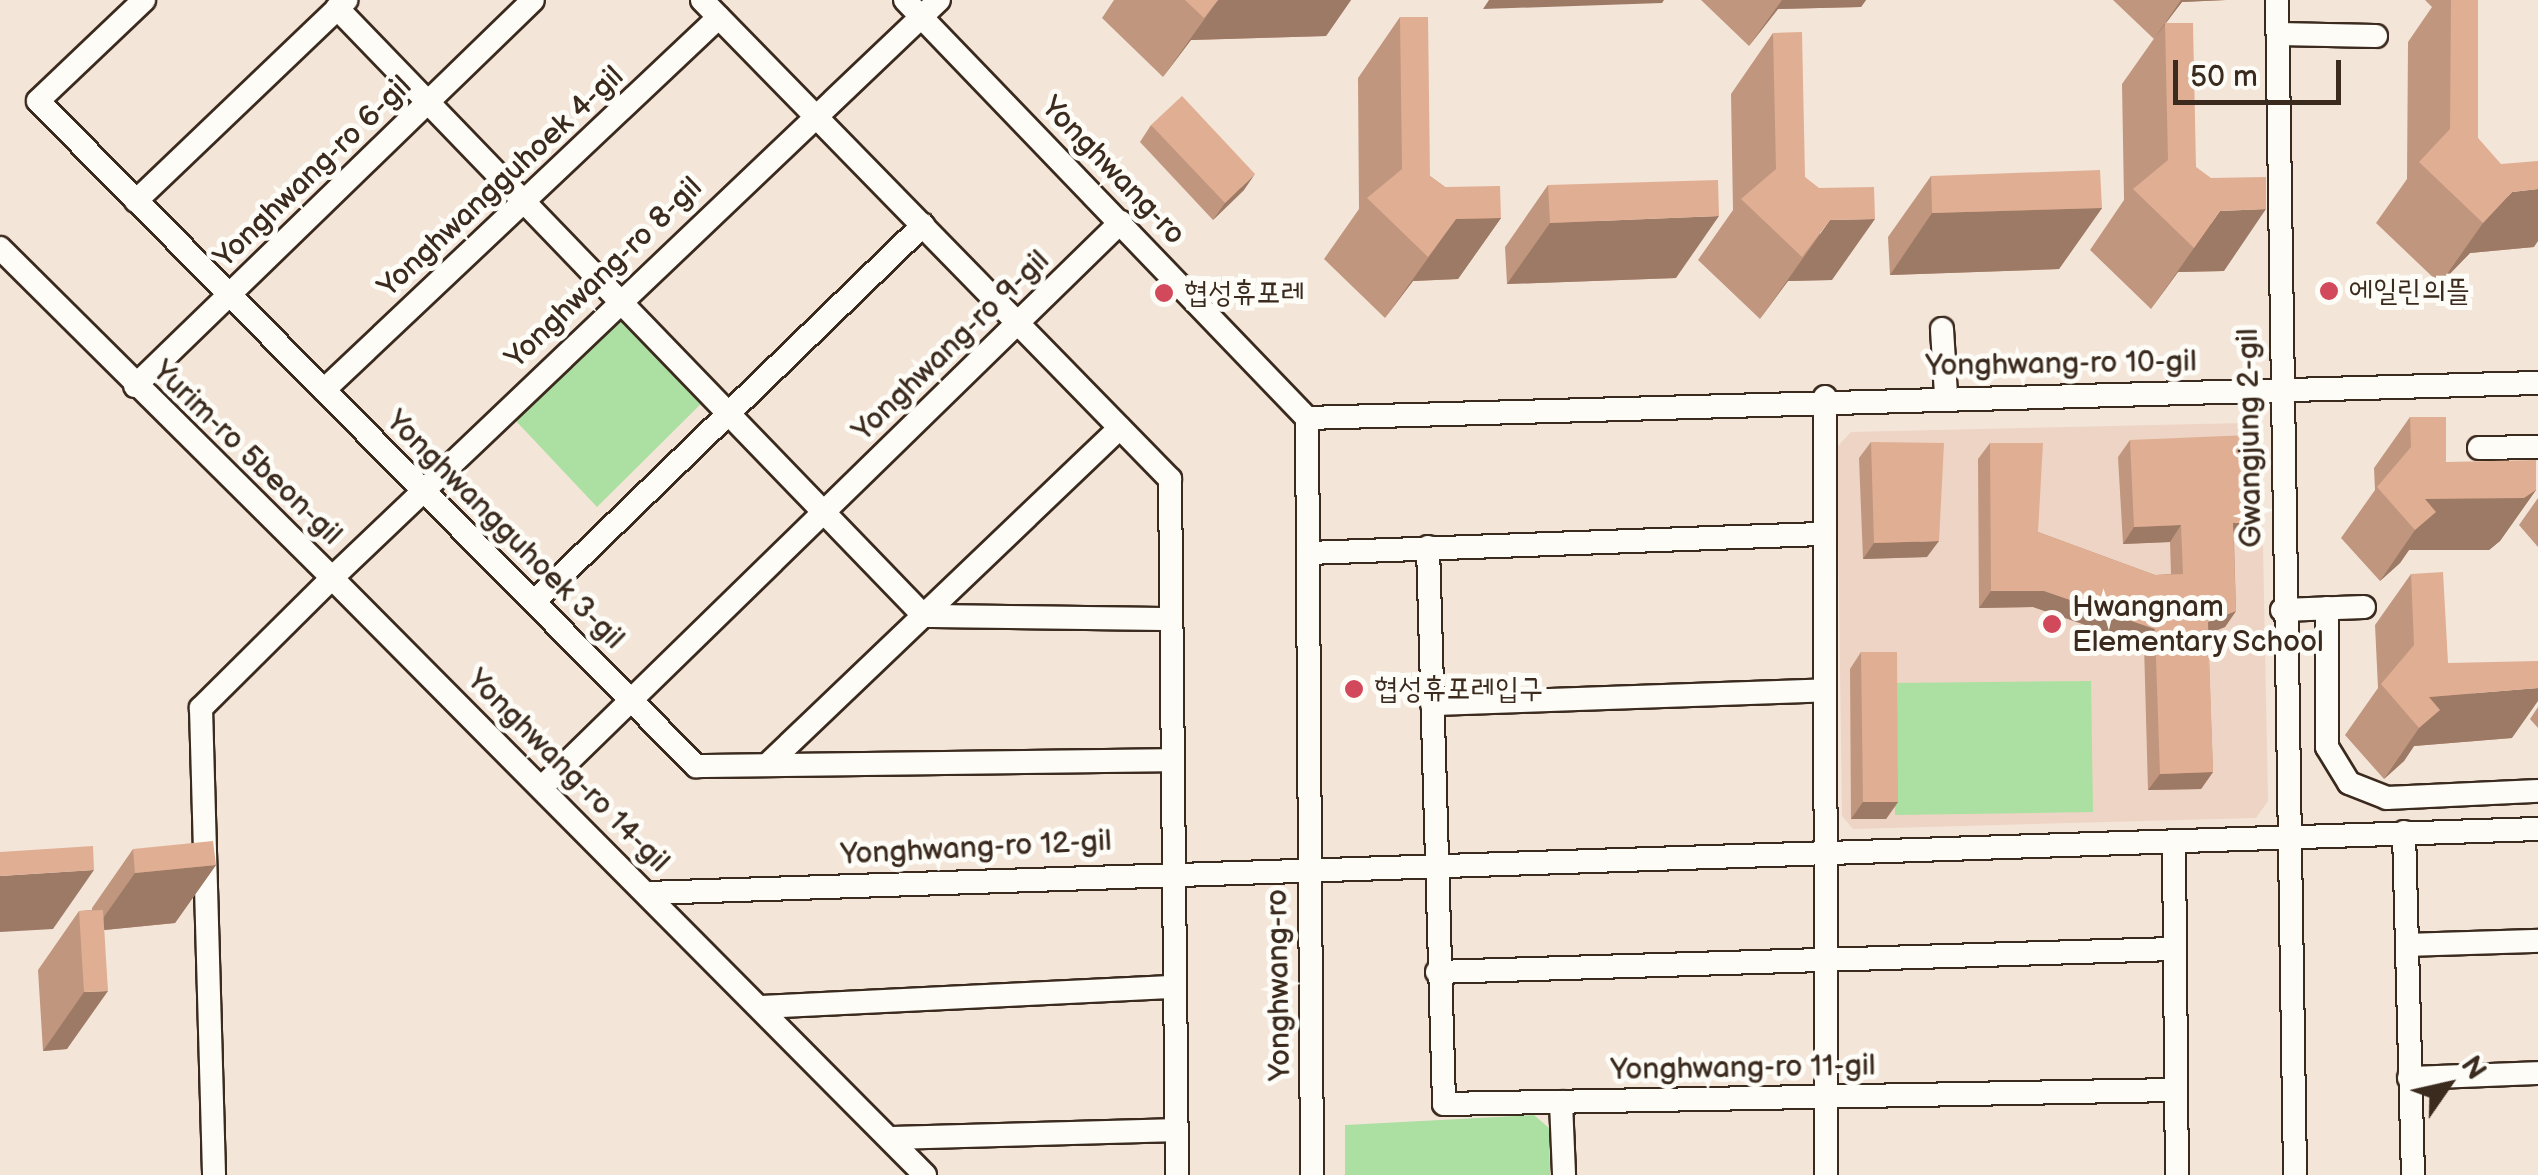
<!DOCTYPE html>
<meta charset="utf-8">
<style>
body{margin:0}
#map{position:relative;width:2538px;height:1175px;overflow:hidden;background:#f4e5d9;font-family:"Balsamiq Sans","Poor Story",sans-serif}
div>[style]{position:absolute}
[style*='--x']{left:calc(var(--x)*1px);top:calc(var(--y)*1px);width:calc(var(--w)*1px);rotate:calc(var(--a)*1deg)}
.built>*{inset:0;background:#eed4c4}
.green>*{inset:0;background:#ace0a2}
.roads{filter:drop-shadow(2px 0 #3b2a1e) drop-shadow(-2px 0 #3b2a1e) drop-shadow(0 2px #3b2a1e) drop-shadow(0 -2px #3b2a1e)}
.minor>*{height:22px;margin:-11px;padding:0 11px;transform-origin:11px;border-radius:11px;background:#fdfcf7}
.wall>*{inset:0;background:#c1967e}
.shaded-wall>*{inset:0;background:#9d7a66}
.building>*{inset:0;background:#e0ae92}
.dots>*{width:28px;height:28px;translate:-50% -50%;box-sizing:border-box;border:5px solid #fdfcf7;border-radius:50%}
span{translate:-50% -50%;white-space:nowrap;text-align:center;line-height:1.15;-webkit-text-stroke:10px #fdfcf7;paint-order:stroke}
.street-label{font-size:30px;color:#3b2a1e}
.poi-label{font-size:30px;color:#3b2a1e}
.left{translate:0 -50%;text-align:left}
.north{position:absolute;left:2398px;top:1035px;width:100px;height:100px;-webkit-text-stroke:8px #fdfcf7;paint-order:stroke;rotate:56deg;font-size:28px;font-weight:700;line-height:40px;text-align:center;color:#3b2a1e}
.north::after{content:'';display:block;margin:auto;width:35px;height:45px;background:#3b2a1e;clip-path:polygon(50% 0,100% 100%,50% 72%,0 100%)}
.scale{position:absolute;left:2173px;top:60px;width:168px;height:45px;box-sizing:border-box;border:5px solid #3b2a1e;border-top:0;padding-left:12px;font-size:30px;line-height:35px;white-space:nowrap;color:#3b2a1e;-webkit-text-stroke:8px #fdfcf7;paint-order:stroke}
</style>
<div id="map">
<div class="built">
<i style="clip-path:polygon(2244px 423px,2261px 444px,2268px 801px,2256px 818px,1853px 829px,1842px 816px,1837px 447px,1851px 432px)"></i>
</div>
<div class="green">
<i style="clip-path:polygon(636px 300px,720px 385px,597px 507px,515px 420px)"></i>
<i style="clip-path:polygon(2091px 681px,2093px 812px,1895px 815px,1893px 683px)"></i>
<i style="clip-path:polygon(1534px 1115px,1549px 1128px,1550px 1175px,1345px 1175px,1345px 1125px)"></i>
</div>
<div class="roads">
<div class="minor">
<i style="--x:144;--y:0;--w:146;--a:136.4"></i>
<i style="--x:38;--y:101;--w:936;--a:45.3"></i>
<i style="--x:696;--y:766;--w:477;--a:-0.7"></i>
<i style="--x:702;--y:0;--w:670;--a:45.67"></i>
<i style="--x:1170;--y:479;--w:696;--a:89.42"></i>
<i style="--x:905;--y:0;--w:580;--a:46.12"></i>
<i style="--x:1307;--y:418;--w:757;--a:89.62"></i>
<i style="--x:2277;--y:0;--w:1175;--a:89.12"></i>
<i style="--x:337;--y:8;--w:845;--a:46.01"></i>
<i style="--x:924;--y:616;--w:247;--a:0.7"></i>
<i style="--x:2278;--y:34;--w:98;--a:1.2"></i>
<i style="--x:136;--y:201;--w:291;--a:-43.7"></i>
<i style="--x:0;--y:248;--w:468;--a:44.8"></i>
<i style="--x:332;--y:578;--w:185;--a:135.2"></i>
<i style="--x:201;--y:708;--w:467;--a:88.4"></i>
<i style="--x:1942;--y:329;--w:66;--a:86.5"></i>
<i style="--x:135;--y:386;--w:554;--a:-44.12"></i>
<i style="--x:324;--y:390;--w:543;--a:-43.36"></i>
<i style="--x:1825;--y:397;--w:778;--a:89.93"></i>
<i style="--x:1307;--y:418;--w:1231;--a:-1.63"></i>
<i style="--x:2479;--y:448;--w:59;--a:-1"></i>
<i style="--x:1428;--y:547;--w:557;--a:88.35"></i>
<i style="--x:1444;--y:1104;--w:731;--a:-1.1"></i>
<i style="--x:1309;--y:553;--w:512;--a:-2.13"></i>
<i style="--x:534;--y:602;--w:542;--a:-44.1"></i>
<i style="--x:2327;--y:608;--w:139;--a:90"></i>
<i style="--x:2327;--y:747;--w:42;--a:58.6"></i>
<i style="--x:2349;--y:783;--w:41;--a:21.5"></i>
<i style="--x:2387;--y:798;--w:151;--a:-2.7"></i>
<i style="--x:2282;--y:610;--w:82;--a:-2.1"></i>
<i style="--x:1432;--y:704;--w:392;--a:-2"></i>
<i style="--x:767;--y:765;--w:488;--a:-43.7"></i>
<i style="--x:542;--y:787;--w:809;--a:-44.3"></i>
<i style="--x:2404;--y:832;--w:343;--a:88.5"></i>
<i style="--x:2174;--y:842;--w:333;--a:89.5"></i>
<i style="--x:648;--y:893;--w:1891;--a:-1.94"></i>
<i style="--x:2408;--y:945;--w:130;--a:-1.8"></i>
<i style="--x:1437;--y:972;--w:736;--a:-1.79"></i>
<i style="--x:762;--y:1007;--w:413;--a:-2.8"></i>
<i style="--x:2409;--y:1078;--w:129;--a:-2.2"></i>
<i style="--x:1561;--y:1102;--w:73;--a:87.6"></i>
<i style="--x:894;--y:1138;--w:283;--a:-1.6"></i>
<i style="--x:925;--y:1175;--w:841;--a:-134.81"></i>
<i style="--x:332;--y:578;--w:838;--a:-43.6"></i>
</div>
</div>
<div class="wall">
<i style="clip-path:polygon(1114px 0,1351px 0,1326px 36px,1191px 40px,1163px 77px,1102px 18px)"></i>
<i style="clip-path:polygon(1701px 0,1866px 0,1861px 7px,1778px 9px,1749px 46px)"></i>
<i style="clip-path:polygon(2113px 0,2226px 0,2182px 2px,2165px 23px,2196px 167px,2224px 271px,2178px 272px,2151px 309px,2090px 250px,2124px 200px,2122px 84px,2160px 30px,2154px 39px)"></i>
<i style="clip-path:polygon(2425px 0,2478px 0,2478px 138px,2534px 247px,2470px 253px,2440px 284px,2376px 223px,2407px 179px,2408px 42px,2432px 7px)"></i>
<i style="clip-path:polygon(1400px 17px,1430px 176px,1445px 187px,1501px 218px,1458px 279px,1413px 281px,1385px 318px,1324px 259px,1359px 209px,1358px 78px)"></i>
<i style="clip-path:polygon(1773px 33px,1805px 177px,1832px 280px,1788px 281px,1760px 319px,1698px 260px,1733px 210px,1731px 94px)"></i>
<i style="clip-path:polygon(1151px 125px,1244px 190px,1213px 220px,1140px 142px)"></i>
<i style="clip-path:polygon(1931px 176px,2102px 208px,2059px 269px,1890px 275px,1888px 237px)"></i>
<i style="clip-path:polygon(1548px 185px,1676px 278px,1507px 284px,1505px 247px)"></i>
<i style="clip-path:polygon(2410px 417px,2446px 462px,2536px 490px,2500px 541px,2489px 550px,2409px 550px,2400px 563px,2380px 581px,2341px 538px,2375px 490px,2374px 468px)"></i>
<i style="clip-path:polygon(2130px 440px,2243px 539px,2234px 539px,2236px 611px,2225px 627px,2208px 634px,2213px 772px,2201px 789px,2148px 790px,2144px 645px,2033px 607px,1979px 608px,1978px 459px,1990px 443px,2038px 532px,2155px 575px,2171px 574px,2170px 542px,2123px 544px,2118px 457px)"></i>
<i style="clip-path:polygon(1871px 442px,1927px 557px,1863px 559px,1859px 458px)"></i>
<i style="clip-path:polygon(2538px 498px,2538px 547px,2519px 525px)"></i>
<i style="clip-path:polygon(2411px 574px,2448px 663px,2512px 738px,2414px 746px,2404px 761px,2384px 779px,2345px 735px,2378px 688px,2375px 625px)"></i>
<i style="clip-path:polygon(1861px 652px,1898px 802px,1886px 819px,1851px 819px,1850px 669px)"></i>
<i style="clip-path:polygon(2538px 707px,2538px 728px,2530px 719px)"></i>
<i style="clip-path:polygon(133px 849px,216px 865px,175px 923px,104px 930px,67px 1049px,43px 1051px,38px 970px,79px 911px,92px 910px,92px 908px)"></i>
</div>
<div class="shaded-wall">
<i style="clip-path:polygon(1218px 0,1351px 0,1326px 36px,1191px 40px,1163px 77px)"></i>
<i style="clip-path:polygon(1489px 0,1664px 0,1662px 3px,1483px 9px)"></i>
<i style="clip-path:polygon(1782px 0,1866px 0,1861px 7px,1778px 9px,1749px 46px)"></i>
<i style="clip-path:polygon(2181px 0,2226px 0,2182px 2px,2154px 39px)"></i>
<i style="clip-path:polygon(1255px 174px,1244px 190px,1213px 220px,1225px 203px)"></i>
<i style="clip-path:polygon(2538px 189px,2538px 241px,2534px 247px,2470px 253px,2440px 284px,2483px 223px,2512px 192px)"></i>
<i style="clip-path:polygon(2102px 208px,2059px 269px,1890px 275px,1932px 213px)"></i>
<i style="clip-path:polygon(2266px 209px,2224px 271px,2178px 272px,2151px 309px,2220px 211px)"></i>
<i style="clip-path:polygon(1719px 216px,1676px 278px,1507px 284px,1550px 223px)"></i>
<i style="clip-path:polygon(1501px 218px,1458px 279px,1413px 281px,1385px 318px,1456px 219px)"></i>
<i style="clip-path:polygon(1875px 219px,1832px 280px,1788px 281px,1760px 319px,1830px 220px)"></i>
<i style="clip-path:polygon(2536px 490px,2500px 541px,2489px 550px,2409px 550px,2400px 563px,2380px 581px,2415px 530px,2425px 499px)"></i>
<i style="clip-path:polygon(2254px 522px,2243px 539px,2222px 540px,2233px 523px)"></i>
<i style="clip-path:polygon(2181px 525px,2170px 542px,2123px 544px,2134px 527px)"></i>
<i style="clip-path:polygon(1939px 541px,1927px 557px,1863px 559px,1874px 543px)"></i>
<i style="clip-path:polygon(1991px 591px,2044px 591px,2155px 629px,2144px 645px,2033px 607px,1979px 608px)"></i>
<i style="clip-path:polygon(2236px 611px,2225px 627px,2196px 638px,2208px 622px)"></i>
<i style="clip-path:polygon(2538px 688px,2538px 701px,2512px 738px,2414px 746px,2404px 761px,2384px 779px,2419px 728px,2429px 697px)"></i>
<i style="clip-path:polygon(2213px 772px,2201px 789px,2148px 790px,2160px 774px)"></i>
<i style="clip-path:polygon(1863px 802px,1898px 802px,1886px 819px,1851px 819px)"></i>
<i style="clip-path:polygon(216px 865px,175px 923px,94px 931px,135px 873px)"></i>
<i style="clip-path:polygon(94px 870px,53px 929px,0 932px,0 876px)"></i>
<i style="clip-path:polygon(108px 991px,67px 1049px,43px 1051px,84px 992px)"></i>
</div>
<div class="building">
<i style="clip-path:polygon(1185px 0,1218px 0,1204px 18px)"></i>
<i style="clip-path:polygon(2451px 0,2478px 0,2478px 138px,2501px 164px,2538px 161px,2538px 189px,2512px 192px,2483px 223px,2419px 162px,2450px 129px)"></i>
<i style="clip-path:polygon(1400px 17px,1428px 17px,1430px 176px,1445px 187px,1500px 186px,1501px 218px,1456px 219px,1428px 257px,1367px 198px,1402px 169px)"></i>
<i style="clip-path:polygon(2165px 23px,2193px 23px,2196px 167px,2211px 178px,2266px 177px,2266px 209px,2220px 211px,2194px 248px,2133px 189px,2168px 160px)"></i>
<i style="clip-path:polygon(1802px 32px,1805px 177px,1819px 188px,1874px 187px,1875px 219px,1830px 220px,1802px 257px,1741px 199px,1776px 169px,1773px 33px)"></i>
<i style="clip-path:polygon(1182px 96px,1255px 174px,1225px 203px,1151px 125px)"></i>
<i style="clip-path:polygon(2100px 170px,2102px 208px,1932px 213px,1931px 176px)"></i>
<i style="clip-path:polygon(1718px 180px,1719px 216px,1550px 223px,1548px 185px)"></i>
<i style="clip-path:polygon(2410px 417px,2446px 417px,2446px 462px,2536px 460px,2536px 490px,2524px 498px,2425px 499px,2436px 512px,2415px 530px,2377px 487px,2411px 447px)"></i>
<i style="clip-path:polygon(2250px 435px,2254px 522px,2233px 523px,2236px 611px,2208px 622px,2213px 772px,2160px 774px,2155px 629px,2044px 591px,1991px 591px,1990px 443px,2043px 443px,2038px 532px,2155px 575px,2183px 574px,2181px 525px,2134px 527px,2130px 440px)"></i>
<i style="clip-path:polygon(1871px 442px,1944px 443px,1939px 541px,1874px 543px)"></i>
<i style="clip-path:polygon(2443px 572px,2448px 663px,2538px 661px,2538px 688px,2429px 697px,2440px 710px,2419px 728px,2381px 684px,2414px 645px,2411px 574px)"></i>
<i style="clip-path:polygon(1861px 652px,1897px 652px,1898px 802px,1863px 802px)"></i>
<i style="clip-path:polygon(213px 841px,216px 865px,135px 873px,133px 849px)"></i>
<i style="clip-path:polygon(93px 846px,94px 870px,0 876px,0 852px)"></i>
<i style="clip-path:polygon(103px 910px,108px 991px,84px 992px,79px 911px)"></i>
</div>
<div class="dots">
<i style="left:2329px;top:291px;background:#d1495b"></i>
<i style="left:1164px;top:293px;background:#d1495b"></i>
<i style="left:2052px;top:624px;background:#d1495b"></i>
<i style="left:1354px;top:689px;background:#d1495b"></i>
</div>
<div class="street-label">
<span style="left:1113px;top:171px;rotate:46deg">Yonghwang-ro</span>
<span style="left:313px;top:172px;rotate:-44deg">Yonghwang-ro 6-gil</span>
<span style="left:501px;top:182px;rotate:-43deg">Yonghwangguhoek 4-gil</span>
<span style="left:604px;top:273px;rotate:-44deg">Yonghwang-ro 8-gil</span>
<span style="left:951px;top:346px;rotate:-44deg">Yonghwang-ro 9-gil</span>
<span style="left:2061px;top:364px;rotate:-1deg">Yonghwang-ro 10-gil</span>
<span style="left:2250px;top:438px;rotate:-91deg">Gwangjung 2-gil</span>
<span style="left:247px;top:453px;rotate:44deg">Yurim-ro 5beon-gil</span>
<span style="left:505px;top:530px;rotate:45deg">Yonghwangguhoek 3-gil</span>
<span style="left:568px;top:771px;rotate:45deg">Yonghwang-ro 14-gil</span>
<span style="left:976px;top:848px;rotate:-3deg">Yonghwang-ro 12-gil</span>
<span style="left:1279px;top:985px;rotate:-91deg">Yonghwang-ro</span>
<span style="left:1743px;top:1068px;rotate:-1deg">Yonghwang-ro 11-gil</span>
</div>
<div class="poi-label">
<span class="left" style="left:2349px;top:291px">에일린의뜰</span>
<span class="left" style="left:1184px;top:293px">협성휴포레</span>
<span class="left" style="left:2072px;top:624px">Hwangnam<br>Elementary School</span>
<span class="left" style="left:1374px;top:689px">협성휴포레입구</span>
</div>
<div class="north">N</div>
<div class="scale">50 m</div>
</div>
